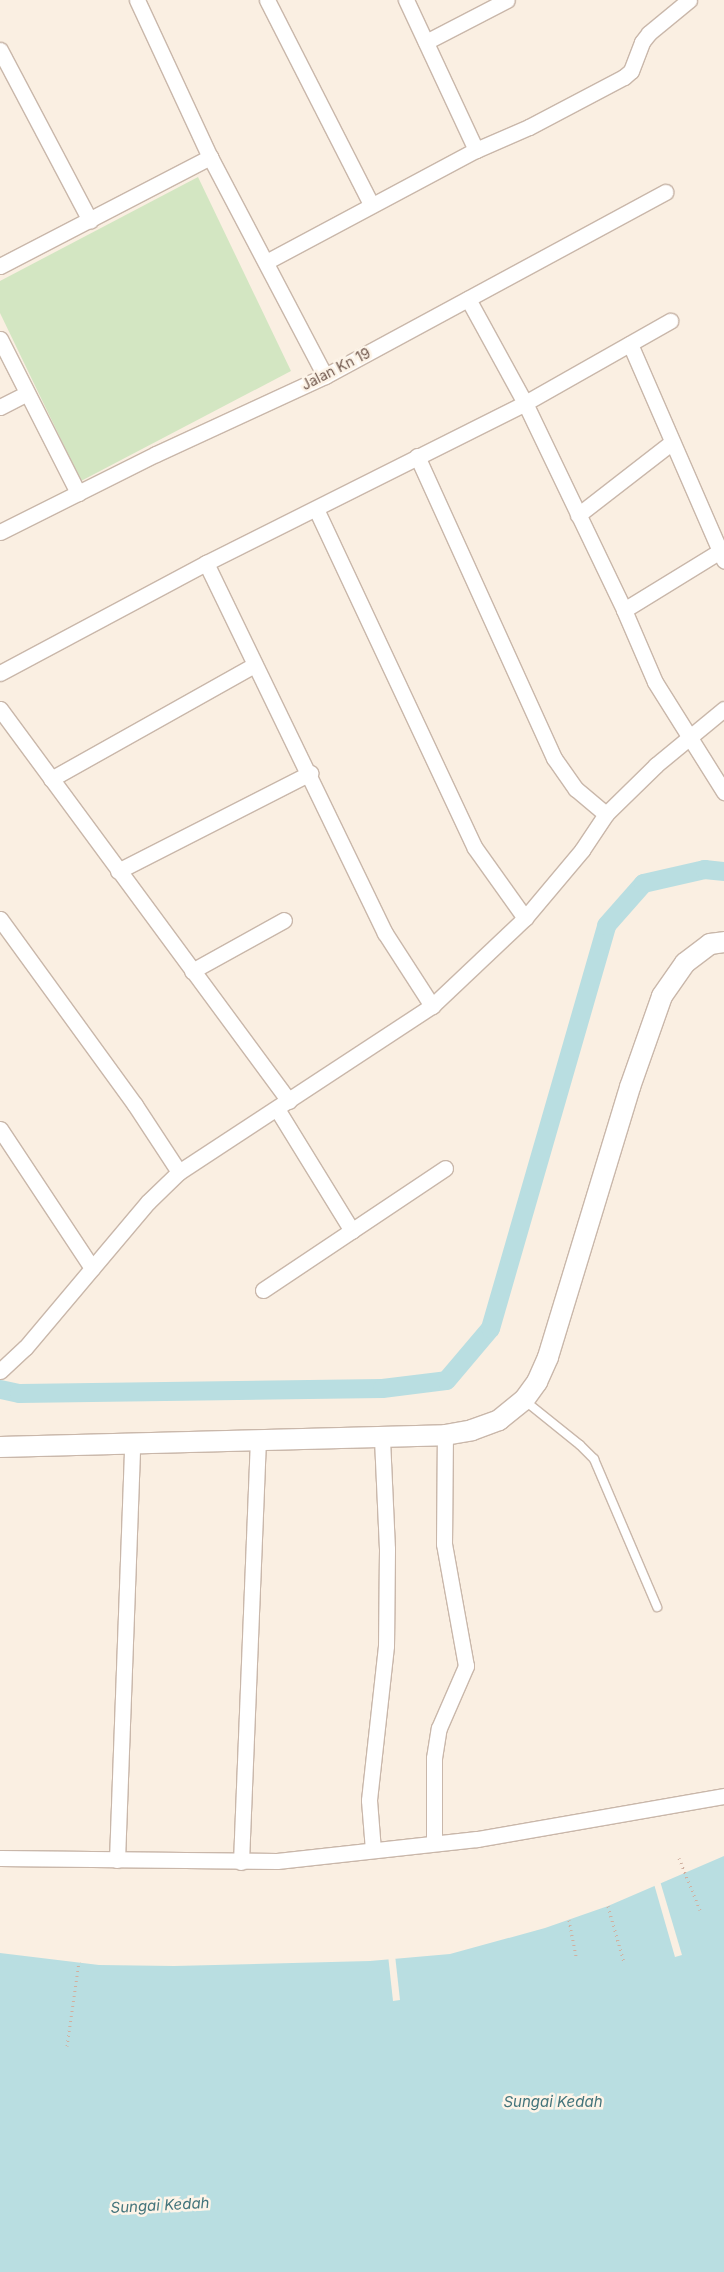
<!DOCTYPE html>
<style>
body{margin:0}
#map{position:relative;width:724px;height:2272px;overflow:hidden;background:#faefe2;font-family:Inter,sans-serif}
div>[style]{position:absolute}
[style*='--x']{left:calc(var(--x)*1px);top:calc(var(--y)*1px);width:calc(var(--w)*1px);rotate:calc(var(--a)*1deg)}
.green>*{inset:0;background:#d3e6c2}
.water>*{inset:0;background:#b9dee1}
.pier>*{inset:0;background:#faefe2}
.canal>*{height:19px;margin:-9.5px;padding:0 9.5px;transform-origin:9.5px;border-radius:9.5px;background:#b9dee1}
.path>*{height:3px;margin-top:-1.5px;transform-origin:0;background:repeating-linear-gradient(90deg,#d1b0a0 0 1px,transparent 0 5px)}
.roads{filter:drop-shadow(1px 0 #c9b7aa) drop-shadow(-1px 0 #c9b7aa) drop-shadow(0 1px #c9b7aa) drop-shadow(0 -1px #c9b7aa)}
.lane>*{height:8px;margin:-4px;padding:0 4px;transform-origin:4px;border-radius:4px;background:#fff}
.street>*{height:15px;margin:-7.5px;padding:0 7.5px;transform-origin:7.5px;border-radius:7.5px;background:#fff}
.secondary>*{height:20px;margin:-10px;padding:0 10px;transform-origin:10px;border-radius:10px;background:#fff}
span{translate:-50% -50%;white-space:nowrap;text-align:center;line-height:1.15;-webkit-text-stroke:5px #fdf4e8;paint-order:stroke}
.street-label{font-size:14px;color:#6f564b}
.water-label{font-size:15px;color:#43747b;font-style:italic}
</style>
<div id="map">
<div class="green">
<i style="clip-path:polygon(198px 177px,291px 371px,81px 481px,0 313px,0 281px)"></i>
</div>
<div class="water">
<i style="clip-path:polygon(724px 1856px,724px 2272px,0 2272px,0 1953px,99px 1965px,174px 1966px,370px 1961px,450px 1954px,545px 1928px,608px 1906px)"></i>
</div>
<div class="pier">
<i style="clip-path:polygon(660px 1881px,682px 1955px,675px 1957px,654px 1884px)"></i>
<i style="clip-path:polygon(388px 1955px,395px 1955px,400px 2000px,393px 2001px)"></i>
</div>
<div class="canal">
<i style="--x:0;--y:1389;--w:19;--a:12"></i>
<i style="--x:19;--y:1393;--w:363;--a:-0.8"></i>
<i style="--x:382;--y:1388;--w:64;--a:-7.1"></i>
<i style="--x:446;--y:1380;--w:68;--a:-49.8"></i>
<i style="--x:490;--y:1328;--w:419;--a:-73.9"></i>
<i style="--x:606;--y:925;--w:56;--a:-48.6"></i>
<i style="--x:643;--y:883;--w:63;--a:-12.9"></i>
<i style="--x:704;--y:869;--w:20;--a:6"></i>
</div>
<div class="path">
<i style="--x:679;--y:1858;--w:56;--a:68"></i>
<i style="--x:608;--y:1906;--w:58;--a:74.1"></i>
<i style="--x:569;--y:1920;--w:37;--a:79"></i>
<i style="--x:67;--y:2046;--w:85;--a:-81.9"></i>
</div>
<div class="roads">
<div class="lane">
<i style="--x:524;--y:1400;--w:72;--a:38.8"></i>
<i style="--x:580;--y:1445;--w:20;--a:45"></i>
<i style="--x:594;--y:1459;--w:161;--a:66.9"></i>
</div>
<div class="street">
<i style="--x:137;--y:0;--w:173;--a:65.1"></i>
<i style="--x:210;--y:157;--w:247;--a:62.3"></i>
<i style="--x:267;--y:0;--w:229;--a:63"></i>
<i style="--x:426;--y:42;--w:91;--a:-27.4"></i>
<i style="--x:0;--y:50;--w:193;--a:62.2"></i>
<i style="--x:476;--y:150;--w:58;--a:-23.5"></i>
<i style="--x:529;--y:127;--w:107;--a:-27.8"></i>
<i style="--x:624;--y:77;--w:9;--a:-41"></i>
<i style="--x:631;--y:71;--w:31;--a:-69"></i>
<i style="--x:642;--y:42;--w:11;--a:-52"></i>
<i style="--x:649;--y:33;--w:52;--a:-39.5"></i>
<i style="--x:266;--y:262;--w:238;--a:-28.1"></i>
<i style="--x:476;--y:150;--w:166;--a:-115"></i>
<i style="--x:0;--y:266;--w:237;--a:-27.4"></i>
<i style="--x:468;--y:299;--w:119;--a:61.3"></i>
<i style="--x:525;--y:403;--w:229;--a:64.4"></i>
<i style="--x:624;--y:610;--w:78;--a:66.7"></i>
<i style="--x:655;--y:682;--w:130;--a:57.9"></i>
<i style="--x:0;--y:339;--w:173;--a:63.1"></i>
<i style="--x:630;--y:344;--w:236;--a:66.5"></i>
<i style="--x:0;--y:407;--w:30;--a:-27"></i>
<i style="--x:417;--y:456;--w:332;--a:65.6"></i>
<i style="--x:554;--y:758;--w:38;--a:55"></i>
<i style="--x:576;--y:789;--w:39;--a:40"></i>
<i style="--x:316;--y:509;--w:374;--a:64.9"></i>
<i style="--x:475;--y:848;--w:86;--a:54.5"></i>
<i style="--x:578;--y:515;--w:119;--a:-37.8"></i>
<i style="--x:0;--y:532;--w:174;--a:-26.6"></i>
<i style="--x:156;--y:454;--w:186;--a:-24.8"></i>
<i style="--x:325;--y:376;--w:387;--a:-28.4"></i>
<i style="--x:206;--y:563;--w:411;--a:64.2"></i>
<i style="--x:385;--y:933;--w:87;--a:57.2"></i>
<i style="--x:624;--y:610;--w:113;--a:-31.6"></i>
<i style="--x:0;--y:673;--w:234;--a:-28.1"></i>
<i style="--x:206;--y:563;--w:357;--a:-26.6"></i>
<i style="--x:525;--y:403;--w:167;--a:-29.5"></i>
<i style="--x:0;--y:709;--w:487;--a:53.6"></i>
<i style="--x:51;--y:779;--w:233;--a:-29.3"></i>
<i style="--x:118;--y:871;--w:216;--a:-27"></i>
<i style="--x:0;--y:919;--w:230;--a:54"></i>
<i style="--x:135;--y:1105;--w:80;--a:56.7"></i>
<i style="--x:192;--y:971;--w:105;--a:-29"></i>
<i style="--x:277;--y:1109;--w:143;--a:58.4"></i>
<i style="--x:0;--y:1129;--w:167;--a:56.5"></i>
<i style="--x:263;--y:1290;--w:219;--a:-33.8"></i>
<i style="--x:0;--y:1371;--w:34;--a:-43"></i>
<i style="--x:25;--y:1348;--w:191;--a:-49.9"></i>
<i style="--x:148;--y:1202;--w:43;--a:-44.1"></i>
<i style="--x:179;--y:1172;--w:303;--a:-33.3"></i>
<i style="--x:432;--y:1006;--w:128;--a:-43.4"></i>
<i style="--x:525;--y:918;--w:89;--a:-50"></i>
<i style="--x:582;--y:850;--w:43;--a:-56.3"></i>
<i style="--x:606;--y:814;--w:70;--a:-44.4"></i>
<i style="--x:656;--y:765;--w:88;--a:-39.5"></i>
<i style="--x:434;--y:1841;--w:83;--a:-90"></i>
<i style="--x:434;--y:1758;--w:30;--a:-81"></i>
<i style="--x:439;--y:1728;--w:68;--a:-66.5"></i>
<i style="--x:466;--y:1666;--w:124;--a:-100.2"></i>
<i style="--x:444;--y:1544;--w:109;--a:-89.5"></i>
<i style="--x:373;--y:1850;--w:50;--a:-94.6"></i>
<i style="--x:369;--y:1800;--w:155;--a:-83.7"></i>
<i style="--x:386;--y:1646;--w:97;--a:-89.4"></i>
<i style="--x:387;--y:1549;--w:112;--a:-92.6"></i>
<i style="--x:0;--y:1858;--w:277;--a:0.6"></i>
<i style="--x:277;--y:1861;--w:201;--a:-6.3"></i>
<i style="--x:477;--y:1839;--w:251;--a:-9.9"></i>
<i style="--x:117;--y:1860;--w:417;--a:-87.9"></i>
<i style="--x:241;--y:1862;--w:424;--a:-87.7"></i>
</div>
<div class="secondary">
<i style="--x:0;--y:1447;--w:445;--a:-1.5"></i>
<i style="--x:445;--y:1435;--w:27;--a:-10"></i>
<i style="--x:472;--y:1430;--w:29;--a:-20"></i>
<i style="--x:499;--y:1420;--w:32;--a:-39"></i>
<i style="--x:524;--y:1400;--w:22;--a:-54"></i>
<i style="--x:537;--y:1382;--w:27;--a:-66"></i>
<i style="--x:548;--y:1357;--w:282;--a:-73.1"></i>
<i style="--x:630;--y:1087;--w:96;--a:-70.6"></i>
<i style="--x:662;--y:996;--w:40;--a:-55.1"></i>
<i style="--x:685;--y:963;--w:31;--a:-37"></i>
<i style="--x:710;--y:944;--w:14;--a:-8"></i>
</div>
</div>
<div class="street-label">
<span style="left:336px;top:369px;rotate:-27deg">Jalan Kn 19</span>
</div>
<div class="water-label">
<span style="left:553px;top:2102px">Sungai Kedah</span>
<span style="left:160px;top:2205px;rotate:-3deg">Sungai Kedah</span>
</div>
</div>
